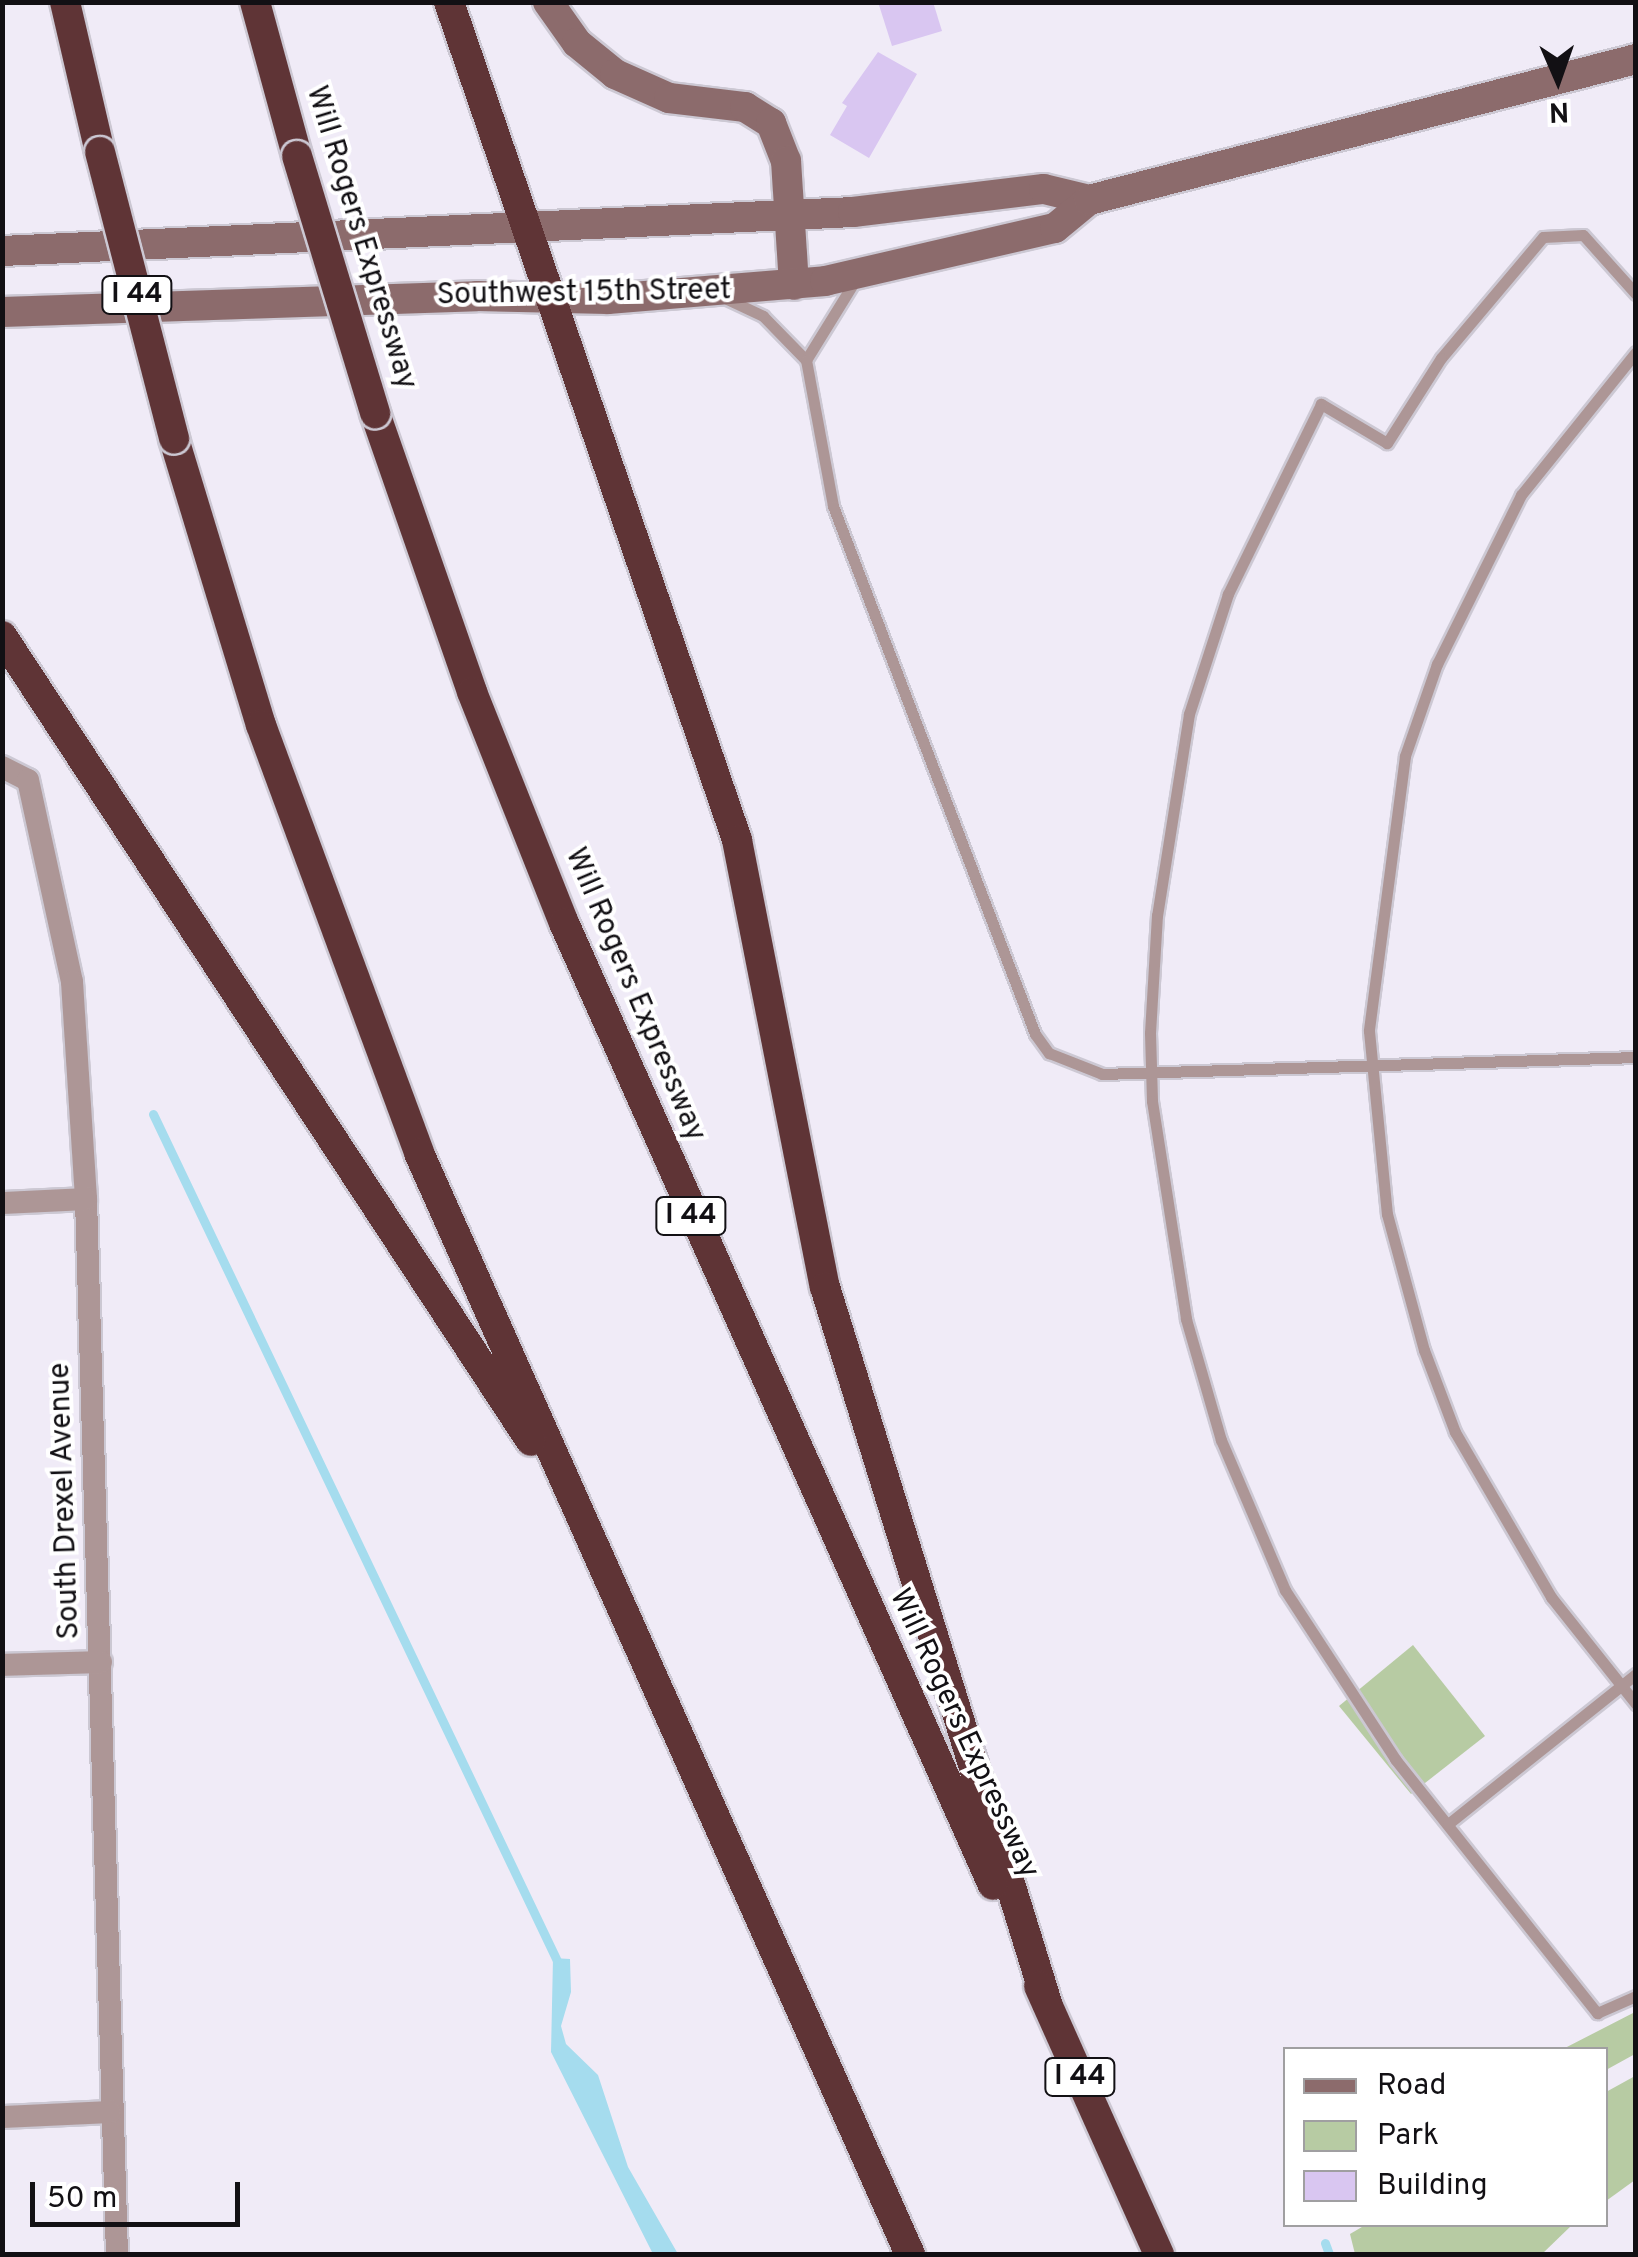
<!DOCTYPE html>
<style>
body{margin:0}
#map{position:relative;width:1638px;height:2257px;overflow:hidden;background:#f0ebf7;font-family:Overpass,sans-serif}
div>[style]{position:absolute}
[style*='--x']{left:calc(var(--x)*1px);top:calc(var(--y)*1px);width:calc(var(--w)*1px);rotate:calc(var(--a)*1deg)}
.green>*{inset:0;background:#b7cba3}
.water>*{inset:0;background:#a5dcee}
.stream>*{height:9px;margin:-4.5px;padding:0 4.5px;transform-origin:4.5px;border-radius:4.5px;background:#a5dcee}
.building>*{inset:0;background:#d9c6f1}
.roads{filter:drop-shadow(2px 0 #ccc8d3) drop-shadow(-2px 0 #ccc8d3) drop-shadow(0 2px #ccc8d3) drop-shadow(0 -2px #ccc8d3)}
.lane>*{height:11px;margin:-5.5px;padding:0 5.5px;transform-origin:5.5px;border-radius:5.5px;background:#ad9696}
.street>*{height:22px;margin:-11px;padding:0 11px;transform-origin:11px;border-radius:11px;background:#ad9696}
.secondary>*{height:30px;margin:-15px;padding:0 15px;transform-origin:15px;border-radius:15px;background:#8c6b6c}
.highway>*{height:30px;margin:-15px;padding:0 15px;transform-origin:15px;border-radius:15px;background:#5f3436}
.bridges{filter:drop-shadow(2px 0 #ccc8d3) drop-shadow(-2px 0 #ccc8d3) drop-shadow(0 2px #ccc8d3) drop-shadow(0 -2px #ccc8d3)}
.highway-bridge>*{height:30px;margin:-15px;padding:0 15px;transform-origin:15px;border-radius:15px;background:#5f3436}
span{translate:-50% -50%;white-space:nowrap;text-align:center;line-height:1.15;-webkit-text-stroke:8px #fff;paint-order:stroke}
.shield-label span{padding:2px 8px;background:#fff;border:2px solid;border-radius:8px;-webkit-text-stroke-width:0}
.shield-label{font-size:28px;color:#121014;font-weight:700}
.street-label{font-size:30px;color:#121014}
.frame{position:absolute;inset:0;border:5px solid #121014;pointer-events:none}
.legend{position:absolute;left:1283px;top:2047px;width:325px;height:180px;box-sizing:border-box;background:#fff;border:2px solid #a09fa1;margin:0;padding:12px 18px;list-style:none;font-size:30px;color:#121014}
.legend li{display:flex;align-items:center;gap:20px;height:50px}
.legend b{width:50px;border:2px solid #a09fa1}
.north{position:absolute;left:1508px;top:30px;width:100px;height:100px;-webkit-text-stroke:8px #fff;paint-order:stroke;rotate:178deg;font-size:28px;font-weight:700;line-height:40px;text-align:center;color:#121014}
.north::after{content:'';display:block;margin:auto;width:35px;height:45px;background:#121014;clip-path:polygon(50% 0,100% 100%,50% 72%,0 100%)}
.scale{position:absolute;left:30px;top:2182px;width:210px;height:45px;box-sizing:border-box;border:5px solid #121014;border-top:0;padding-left:12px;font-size:30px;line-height:35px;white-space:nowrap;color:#121014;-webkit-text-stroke:8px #fff;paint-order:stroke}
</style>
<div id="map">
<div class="green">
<i style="clip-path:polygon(1413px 1645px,1485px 1736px,1411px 1794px,1339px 1706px)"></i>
<i style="clip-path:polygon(1635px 2012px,1635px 2054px,1606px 2070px,1606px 2050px,1563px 2049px)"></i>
<i style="clip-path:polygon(1635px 2076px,1635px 2180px,1606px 2201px,1606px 2092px)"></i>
<i style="clip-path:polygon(1367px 2224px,1572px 2224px,1572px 2225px,1542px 2254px,1355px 2254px,1350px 2234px)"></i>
</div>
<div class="water">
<i style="clip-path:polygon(553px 1958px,570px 1959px,571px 1992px,561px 2026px,566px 2044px,598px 2075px,628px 2167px,678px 2254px,653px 2254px,551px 2052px)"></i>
</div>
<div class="stream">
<i style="--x:153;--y:1114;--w:943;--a:64.49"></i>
<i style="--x:1325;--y:2243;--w:12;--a:70"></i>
</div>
<div class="building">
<i style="clip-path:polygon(878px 2px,933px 2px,942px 31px,892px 46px)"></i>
<i style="clip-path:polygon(878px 52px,917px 74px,869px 158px,830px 135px,847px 106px,842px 103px)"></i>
</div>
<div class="roads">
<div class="lane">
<i style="--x:1636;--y:294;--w:79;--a:-131.9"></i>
<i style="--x:1583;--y:235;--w:40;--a:177.1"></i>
<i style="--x:1543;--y:237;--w:158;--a:130.1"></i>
<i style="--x:1441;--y:358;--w:101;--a:122.4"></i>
<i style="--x:1387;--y:443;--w:77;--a:-149.4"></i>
<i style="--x:1321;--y:404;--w:212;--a:116.1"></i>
<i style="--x:1228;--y:594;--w:126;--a:108"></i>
<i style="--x:1189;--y:714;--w:204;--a:99"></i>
<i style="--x:1157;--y:915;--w:118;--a:93.4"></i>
<i style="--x:1150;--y:1033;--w:68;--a:88.3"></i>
<i style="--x:1152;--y:1101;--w:221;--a:81.1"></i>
<i style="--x:1186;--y:1319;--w:126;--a:73.9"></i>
<i style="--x:1221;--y:1440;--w:163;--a:66.9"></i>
<i style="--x:1285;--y:1590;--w:202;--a:56.9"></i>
<i style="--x:1395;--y:1759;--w:325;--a:51.5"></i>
<i style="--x:1597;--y:2013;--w:43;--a:-23.6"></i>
<i style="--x:727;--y:299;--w:40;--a:25"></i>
<i style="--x:763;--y:316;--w:62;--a:45.7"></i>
<i style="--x:806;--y:360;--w:95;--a:-58.3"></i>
<i style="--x:1636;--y:352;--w:184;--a:128.8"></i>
<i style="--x:1521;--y:495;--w:189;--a:116.4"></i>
<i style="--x:1437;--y:664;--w:97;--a:109.2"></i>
<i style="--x:1405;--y:756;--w:277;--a:97.5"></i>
<i style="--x:1369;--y:1031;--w:184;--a:84.4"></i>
<i style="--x:1387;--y:1214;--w:141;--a:74.8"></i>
<i style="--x:1424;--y:1350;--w:88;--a:69.3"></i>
<i style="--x:1455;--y:1432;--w:191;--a:59.8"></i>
<i style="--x:1551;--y:1597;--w:137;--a:51.5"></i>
<i style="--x:806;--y:360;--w:148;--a:79.5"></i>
<i style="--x:833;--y:506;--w:565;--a:69.06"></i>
<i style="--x:1035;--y:1034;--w:24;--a:54"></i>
<i style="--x:1049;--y:1053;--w:57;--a:21.6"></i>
<i style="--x:1102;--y:1074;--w:534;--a:-1.82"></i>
<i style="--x:1448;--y:1824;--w:241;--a:-38.6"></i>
</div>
<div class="street">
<i style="--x:2;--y:767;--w:29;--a:27"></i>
<i style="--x:28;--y:780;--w:207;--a:77.7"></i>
<i style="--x:72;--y:982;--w:217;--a:86.3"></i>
<i style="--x:86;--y:1199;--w:1055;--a:88.32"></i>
<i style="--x:2;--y:1203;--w:84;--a:-2.7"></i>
<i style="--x:2;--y:1665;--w:99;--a:-1.7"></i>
<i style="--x:2;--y:2117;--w:108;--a:-2.7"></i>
</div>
<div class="secondary">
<i style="--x:548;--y:2;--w:50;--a:54.7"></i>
<i style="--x:577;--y:43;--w:49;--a:39.2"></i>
<i style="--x:615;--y:74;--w:59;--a:24"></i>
<i style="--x:669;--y:98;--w:77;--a:6.8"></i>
<i style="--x:745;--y:107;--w:31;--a:32"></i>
<i style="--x:771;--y:123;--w:41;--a:68.5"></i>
<i style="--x:786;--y:161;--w:124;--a:86.3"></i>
<i style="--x:2;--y:251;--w:852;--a:-2.62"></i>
<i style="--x:853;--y:212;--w:192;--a:-6.9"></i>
<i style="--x:1044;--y:189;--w:46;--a:13.7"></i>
<i style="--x:2;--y:312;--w:475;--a:-1.9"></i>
<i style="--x:477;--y:296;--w:131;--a:1.3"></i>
<i style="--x:608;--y:299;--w:218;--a:-4.7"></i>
<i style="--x:825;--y:281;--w:236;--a:-13"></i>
<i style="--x:1055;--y:228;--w:44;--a:-39.5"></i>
<i style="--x:1089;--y:200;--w:565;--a:-14.45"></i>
</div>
<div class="highway">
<i style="--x:65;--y:2;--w:154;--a:76.9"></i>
<i style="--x:255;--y:2;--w:160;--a:74.7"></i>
<i style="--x:449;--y:2;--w:886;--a:71.03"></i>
<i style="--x:737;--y:840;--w:456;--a:78.9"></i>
<i style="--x:825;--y:1287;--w:750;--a:72.77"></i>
<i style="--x:375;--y:413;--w:295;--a:70.8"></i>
<i style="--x:472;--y:692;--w:249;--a:68.3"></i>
<i style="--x:564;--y:923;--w:1053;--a:65.97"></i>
<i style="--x:174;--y:439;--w:299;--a:73.1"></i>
<i style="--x:261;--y:725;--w:456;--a:69.7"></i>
<i style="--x:419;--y:1153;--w:1206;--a:65.97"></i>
<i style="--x:2;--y:636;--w:963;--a:56.69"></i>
<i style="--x:1039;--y:1986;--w:294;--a:65.9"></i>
</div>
</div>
<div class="bridges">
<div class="highway-bridge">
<i style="--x:100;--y:152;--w:296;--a:75.5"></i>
<i style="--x:297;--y:156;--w:269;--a:73.1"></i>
</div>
</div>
<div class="shield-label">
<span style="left:137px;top:295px">I 44</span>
<span style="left:691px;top:1216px">I 44</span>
<span style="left:1080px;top:2077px">I 44</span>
</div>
<div class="street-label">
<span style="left:360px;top:238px;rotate:73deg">Will Rogers Expressway</span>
<span style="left:584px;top:294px;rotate:-1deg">Southwest 15th Street</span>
<span style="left:634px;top:995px;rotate:67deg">Will Rogers Expressway</span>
<span style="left:66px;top:1501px;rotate:-92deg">South Drexel Avenue</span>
<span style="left:963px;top:1734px;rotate:65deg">Will Rogers Expressway</span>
</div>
<div class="frame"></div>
<ul class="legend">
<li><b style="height:12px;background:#8c6b6c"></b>Road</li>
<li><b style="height:28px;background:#b7cba3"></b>Park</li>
<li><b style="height:28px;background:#d9c6f1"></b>Building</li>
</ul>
<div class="north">N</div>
<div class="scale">50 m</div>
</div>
